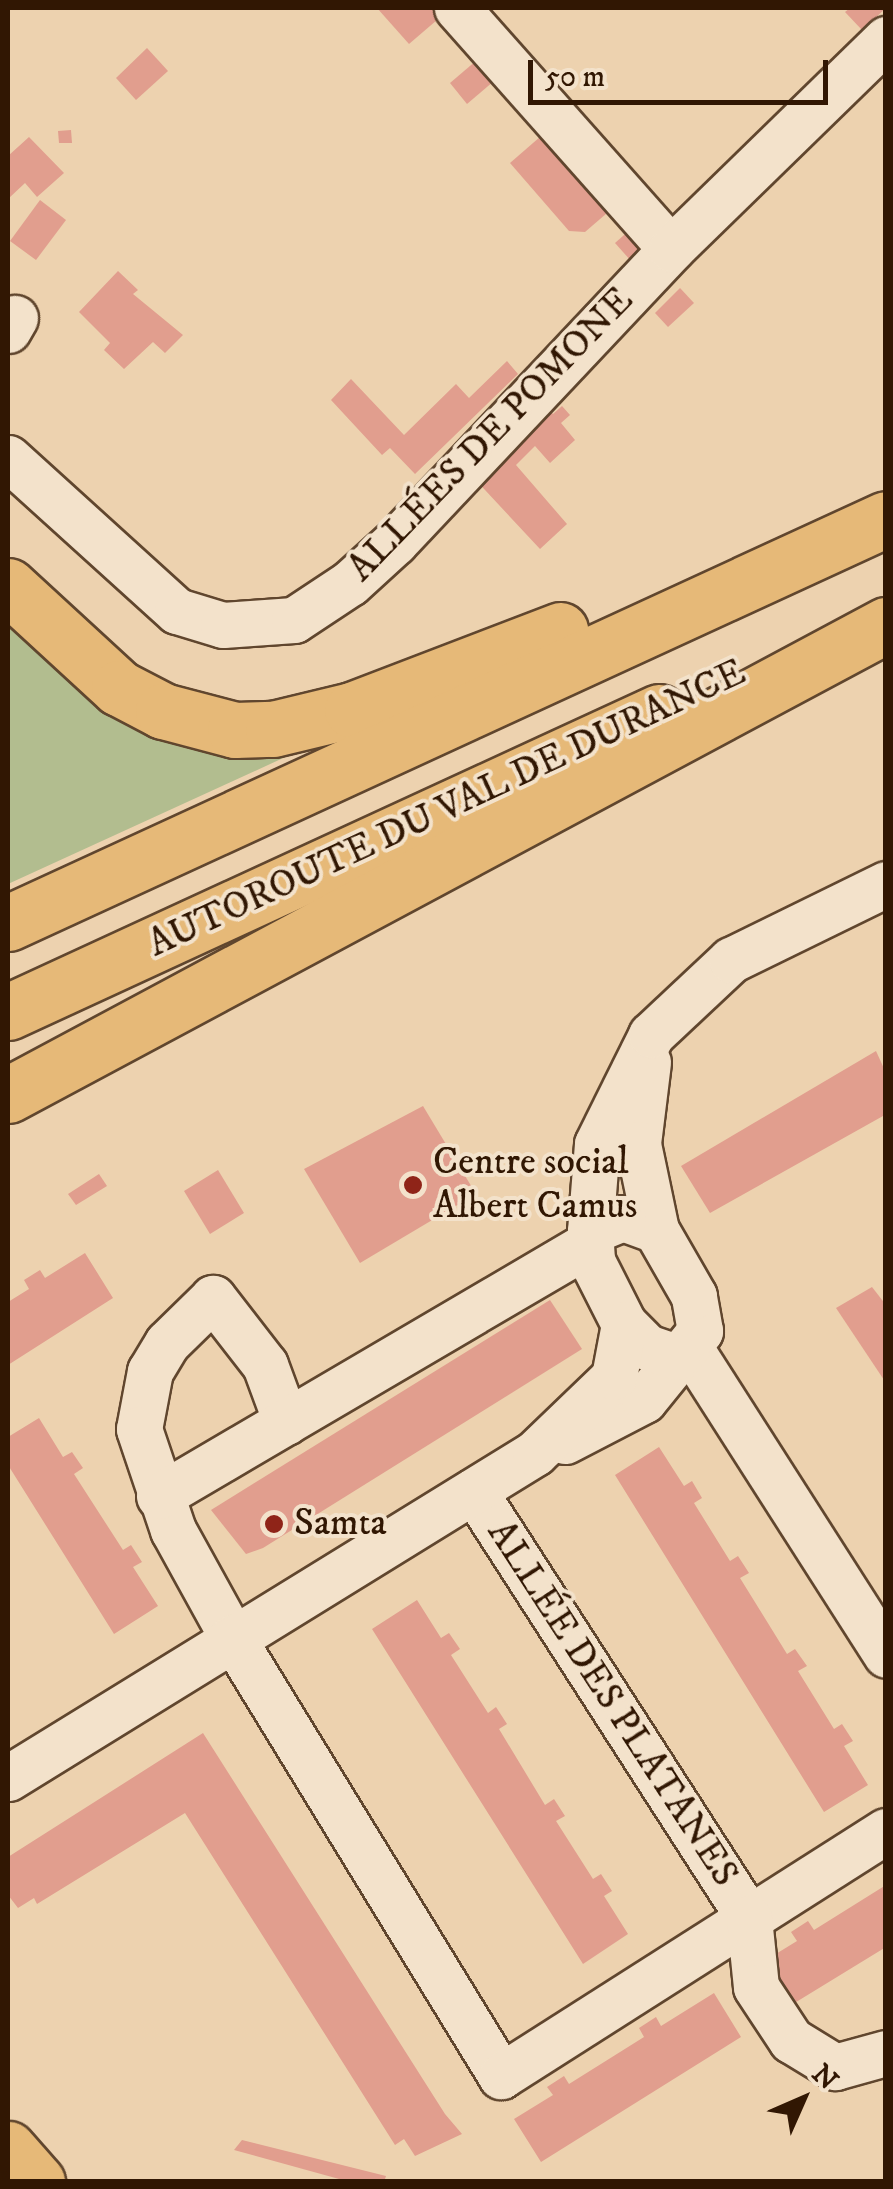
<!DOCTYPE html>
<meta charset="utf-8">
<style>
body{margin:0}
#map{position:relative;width:893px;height:2189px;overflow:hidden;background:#edd2af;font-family:"IM FELL DW Pica",serif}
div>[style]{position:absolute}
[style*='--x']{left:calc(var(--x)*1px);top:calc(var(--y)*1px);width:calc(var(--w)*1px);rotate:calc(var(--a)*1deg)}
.green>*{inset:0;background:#b2bd8f}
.building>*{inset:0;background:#e19e8e}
.roads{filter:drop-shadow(2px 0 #60462e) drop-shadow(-2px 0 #60462e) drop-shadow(0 2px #60462e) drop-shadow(0 -2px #60462e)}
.minor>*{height:45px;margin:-22.5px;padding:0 22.5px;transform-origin:22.5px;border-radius:22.5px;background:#f3e2cb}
.major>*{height:55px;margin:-27.5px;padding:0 27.5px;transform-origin:27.5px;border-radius:27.5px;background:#e6b978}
.highway>*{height:55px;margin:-27.5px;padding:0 27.5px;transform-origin:27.5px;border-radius:27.5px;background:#e6b978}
.dots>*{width:28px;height:28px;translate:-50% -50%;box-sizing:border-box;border:5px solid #f3e2cb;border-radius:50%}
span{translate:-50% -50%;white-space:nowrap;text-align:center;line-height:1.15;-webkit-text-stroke:8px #f3e2cb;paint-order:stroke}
.street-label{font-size:38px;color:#311703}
.poi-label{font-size:38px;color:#311703}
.left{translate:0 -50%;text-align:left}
.frame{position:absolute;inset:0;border:10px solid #311703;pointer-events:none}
.north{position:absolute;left:753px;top:2049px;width:100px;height:100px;-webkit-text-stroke:8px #f3e2cb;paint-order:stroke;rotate:45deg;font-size:28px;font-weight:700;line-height:40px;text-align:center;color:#311703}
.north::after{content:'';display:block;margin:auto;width:35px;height:45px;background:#311703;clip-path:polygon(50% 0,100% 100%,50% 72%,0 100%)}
.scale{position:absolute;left:528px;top:60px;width:300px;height:45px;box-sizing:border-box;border:5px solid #311703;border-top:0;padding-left:12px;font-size:30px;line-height:35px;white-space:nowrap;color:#311703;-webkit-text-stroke:8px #f3e2cb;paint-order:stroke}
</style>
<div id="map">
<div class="green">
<i style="clip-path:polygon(8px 617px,63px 667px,316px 743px,8px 884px)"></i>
</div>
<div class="building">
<i style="clip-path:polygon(377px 8px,432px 8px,437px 20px,409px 44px)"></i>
<i style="clip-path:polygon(850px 8px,886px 8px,862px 30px,845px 12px)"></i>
<i style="clip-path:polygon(147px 48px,168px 71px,136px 100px,116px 78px)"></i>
<i style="clip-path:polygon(477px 60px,494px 81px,467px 104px,450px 83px)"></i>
<i style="clip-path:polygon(71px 130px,72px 143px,59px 143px,58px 131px)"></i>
<i style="clip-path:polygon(548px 130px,614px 207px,585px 232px,569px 231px,510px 163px)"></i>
<i style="clip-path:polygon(29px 137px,64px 173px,37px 197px,25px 183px,8px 199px,8px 156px)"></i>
<i style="clip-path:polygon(40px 200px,66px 220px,36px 260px,10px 241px)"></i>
<i style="clip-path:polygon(632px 228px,655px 255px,640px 271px,615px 243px)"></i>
<i style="clip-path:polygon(118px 271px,138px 290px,133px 294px,183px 335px,165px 353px,153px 342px,124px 369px,104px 350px,110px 343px,79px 312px)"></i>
<i style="clip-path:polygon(680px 288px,694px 303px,668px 327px,655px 313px)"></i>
<i style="clip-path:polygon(507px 361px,518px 374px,415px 474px,390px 448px,382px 455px,331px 400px,351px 379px,404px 435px,456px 384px,469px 398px)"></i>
<i style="clip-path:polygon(543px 403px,553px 414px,562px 406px,570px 415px,561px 423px,575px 440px,550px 463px,535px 446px,516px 465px,567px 524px,540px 549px,472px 476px)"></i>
<i style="clip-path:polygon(876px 1051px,886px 1073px,883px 1116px,710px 1213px,681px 1166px)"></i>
<i style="clip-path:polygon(423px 1106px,476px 1194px,360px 1263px,304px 1169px)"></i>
<i style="clip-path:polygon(218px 1170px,244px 1213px,210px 1234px,184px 1191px)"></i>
<i style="clip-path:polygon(99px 1174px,107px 1186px,76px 1205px,68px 1194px)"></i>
<i style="clip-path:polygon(85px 1253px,113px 1298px,8px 1365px,8px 1302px,29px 1289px,24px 1280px,40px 1270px,45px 1278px)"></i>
<i style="clip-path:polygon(872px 1287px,886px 1305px,886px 1383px,836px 1308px)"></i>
<i style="clip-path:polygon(550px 1300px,582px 1349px,263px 1548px,246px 1554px,211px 1510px)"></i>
<i style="clip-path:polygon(39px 1418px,63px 1457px,72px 1452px,83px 1468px,74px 1474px,123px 1550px,131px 1545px,142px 1562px,133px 1567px,158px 1606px,114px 1634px,8px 1465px,8px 1437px)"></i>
<i style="clip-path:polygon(659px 1447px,684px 1486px,692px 1481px,702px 1498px,694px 1503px,730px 1561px,738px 1556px,749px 1573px,740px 1578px,787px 1654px,795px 1649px,807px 1666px,798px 1671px,834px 1729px,842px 1724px,853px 1741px,844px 1746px,868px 1785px,824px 1812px,615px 1475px)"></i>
<i style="clip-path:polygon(417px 1600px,441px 1638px,449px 1633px,460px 1649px,451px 1655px,488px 1713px,496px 1707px,507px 1724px,499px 1729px,545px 1805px,554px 1799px,565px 1816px,556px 1821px,593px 1879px,601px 1874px,612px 1891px,604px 1896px,628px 1934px,583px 1964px,372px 1629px)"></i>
<i style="clip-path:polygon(203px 1733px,445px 2114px,462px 2134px,415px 2156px,404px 2139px,395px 2145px,185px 1813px,37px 1904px,34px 1898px,18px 1908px,8px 1895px,8px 1857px)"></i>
<i style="clip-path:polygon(886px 1885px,886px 1947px,788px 2007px,761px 1963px,797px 1941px,791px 1932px,808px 1921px,814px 1930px)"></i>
<i style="clip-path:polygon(714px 1993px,741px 2037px,541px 2162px,514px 2119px,553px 2095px,547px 2087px,564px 2076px,569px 2084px,644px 2037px,639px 2028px,656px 2017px,661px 2026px)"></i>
<i style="clip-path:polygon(242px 2140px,386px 2176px,384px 2182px,350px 2182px,234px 2150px)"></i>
</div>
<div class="roads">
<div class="minor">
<i style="--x:457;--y:8;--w:322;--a:48.4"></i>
<i style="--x:8;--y:330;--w:14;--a:-60"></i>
<i style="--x:8;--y:458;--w:228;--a:42.2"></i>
<i style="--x:177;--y:611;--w:48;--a:16.9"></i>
<i style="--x:223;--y:625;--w:71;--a:-4"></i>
<i style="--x:294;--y:620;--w:67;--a:-33.5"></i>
<i style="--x:350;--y:583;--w:61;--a:-42.3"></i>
<i style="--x:395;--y:542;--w:403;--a:-46.7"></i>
<i style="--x:671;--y:249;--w:301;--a:-44.3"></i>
<i style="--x:648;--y:1062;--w:83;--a:97"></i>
<i style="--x:638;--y:1144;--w:88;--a:78.2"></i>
<i style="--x:590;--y:1231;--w:87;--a:-85.4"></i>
<i style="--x:597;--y:1144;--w:122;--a:-63.6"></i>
<i style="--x:651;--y:1035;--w:110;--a:-43.2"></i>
<i style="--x:731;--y:960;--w:173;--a:-26.1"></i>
<i style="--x:690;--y:1348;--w:364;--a:57.4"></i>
<i style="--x:286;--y:1422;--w:61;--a:-110.2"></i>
<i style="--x:265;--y:1365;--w:85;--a:-127.8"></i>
<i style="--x:213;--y:1298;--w:64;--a:135.6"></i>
<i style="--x:167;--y:1343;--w:33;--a:121"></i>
<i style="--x:150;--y:1371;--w:59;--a:100.7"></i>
<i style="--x:139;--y:1429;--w:107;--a:71.4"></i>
<i style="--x:173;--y:1530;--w:122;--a:61.1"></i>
<i style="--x:232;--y:1637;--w:515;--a:58.5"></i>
<i style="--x:501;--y:2076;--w:456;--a:-32.5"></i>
<i style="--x:565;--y:1441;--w:89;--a:-27.4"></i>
<i style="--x:644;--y:1400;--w:89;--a:-50.9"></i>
<i style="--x:700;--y:1331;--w:36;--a:-100"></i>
<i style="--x:694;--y:1296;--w:76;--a:-119.9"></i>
<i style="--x:656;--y:1230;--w:35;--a:-160"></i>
<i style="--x:623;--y:1218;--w:35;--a:158"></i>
<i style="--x:590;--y:1231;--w:30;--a:86"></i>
<i style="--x:592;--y:1261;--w:71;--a:63.1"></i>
<i style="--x:624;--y:1324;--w:33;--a:45"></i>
<i style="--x:647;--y:1347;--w:31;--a:19"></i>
<i style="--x:474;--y:1491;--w:508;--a:57.22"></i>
<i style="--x:749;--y:1918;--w:69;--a:84.2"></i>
<i style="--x:756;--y:1987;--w:64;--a:56.6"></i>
<i style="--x:791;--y:2040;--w:52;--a:31.5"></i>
<i style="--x:835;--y:2067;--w:53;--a:-15.4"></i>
<i style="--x:159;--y:1496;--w:498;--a:-30.4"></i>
<i style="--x:8;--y:1778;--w:619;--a:-31.66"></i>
<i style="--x:535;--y:1453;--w:110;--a:-43.9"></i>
<i style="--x:614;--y:1377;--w:54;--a:-79.3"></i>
</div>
<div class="major">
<i style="--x:8;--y:2149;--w:44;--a:48.7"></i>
</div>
<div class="highway">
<i style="--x:8;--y:586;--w:151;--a:42.6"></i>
<i style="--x:119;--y:688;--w:50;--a:27.6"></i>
<i style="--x:163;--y:711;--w:74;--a:14.8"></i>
<i style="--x:235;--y:730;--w:38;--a:-2"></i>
<i style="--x:273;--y:729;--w:81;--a:-13.5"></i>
<i style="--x:352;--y:710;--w:223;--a:-21"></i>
<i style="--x:8;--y:923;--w:966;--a:-24.71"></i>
<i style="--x:8;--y:1012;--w:717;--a:-24.74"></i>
<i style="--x:8;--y:1095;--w:996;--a:-28.16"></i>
</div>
</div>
<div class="dots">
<i style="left:413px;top:1185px;background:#8f2418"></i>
<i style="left:274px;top:1524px;background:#8f2418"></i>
</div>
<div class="street-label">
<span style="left:491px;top:435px;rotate:-46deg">ALLÉES DE POMONE</span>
<span style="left:447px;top:809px;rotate:-25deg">AUTOROUTE DU VAL DE DURANCE</span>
<span style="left:612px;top:1704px;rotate:57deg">ALLÉE DES PLATANES</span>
</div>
<div class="poi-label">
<span class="left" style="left:433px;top:1185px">Centre social<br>Albert Camus</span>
<span class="left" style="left:294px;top:1524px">Samta</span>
</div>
<div class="frame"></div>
<div class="north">N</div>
<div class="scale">50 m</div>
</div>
